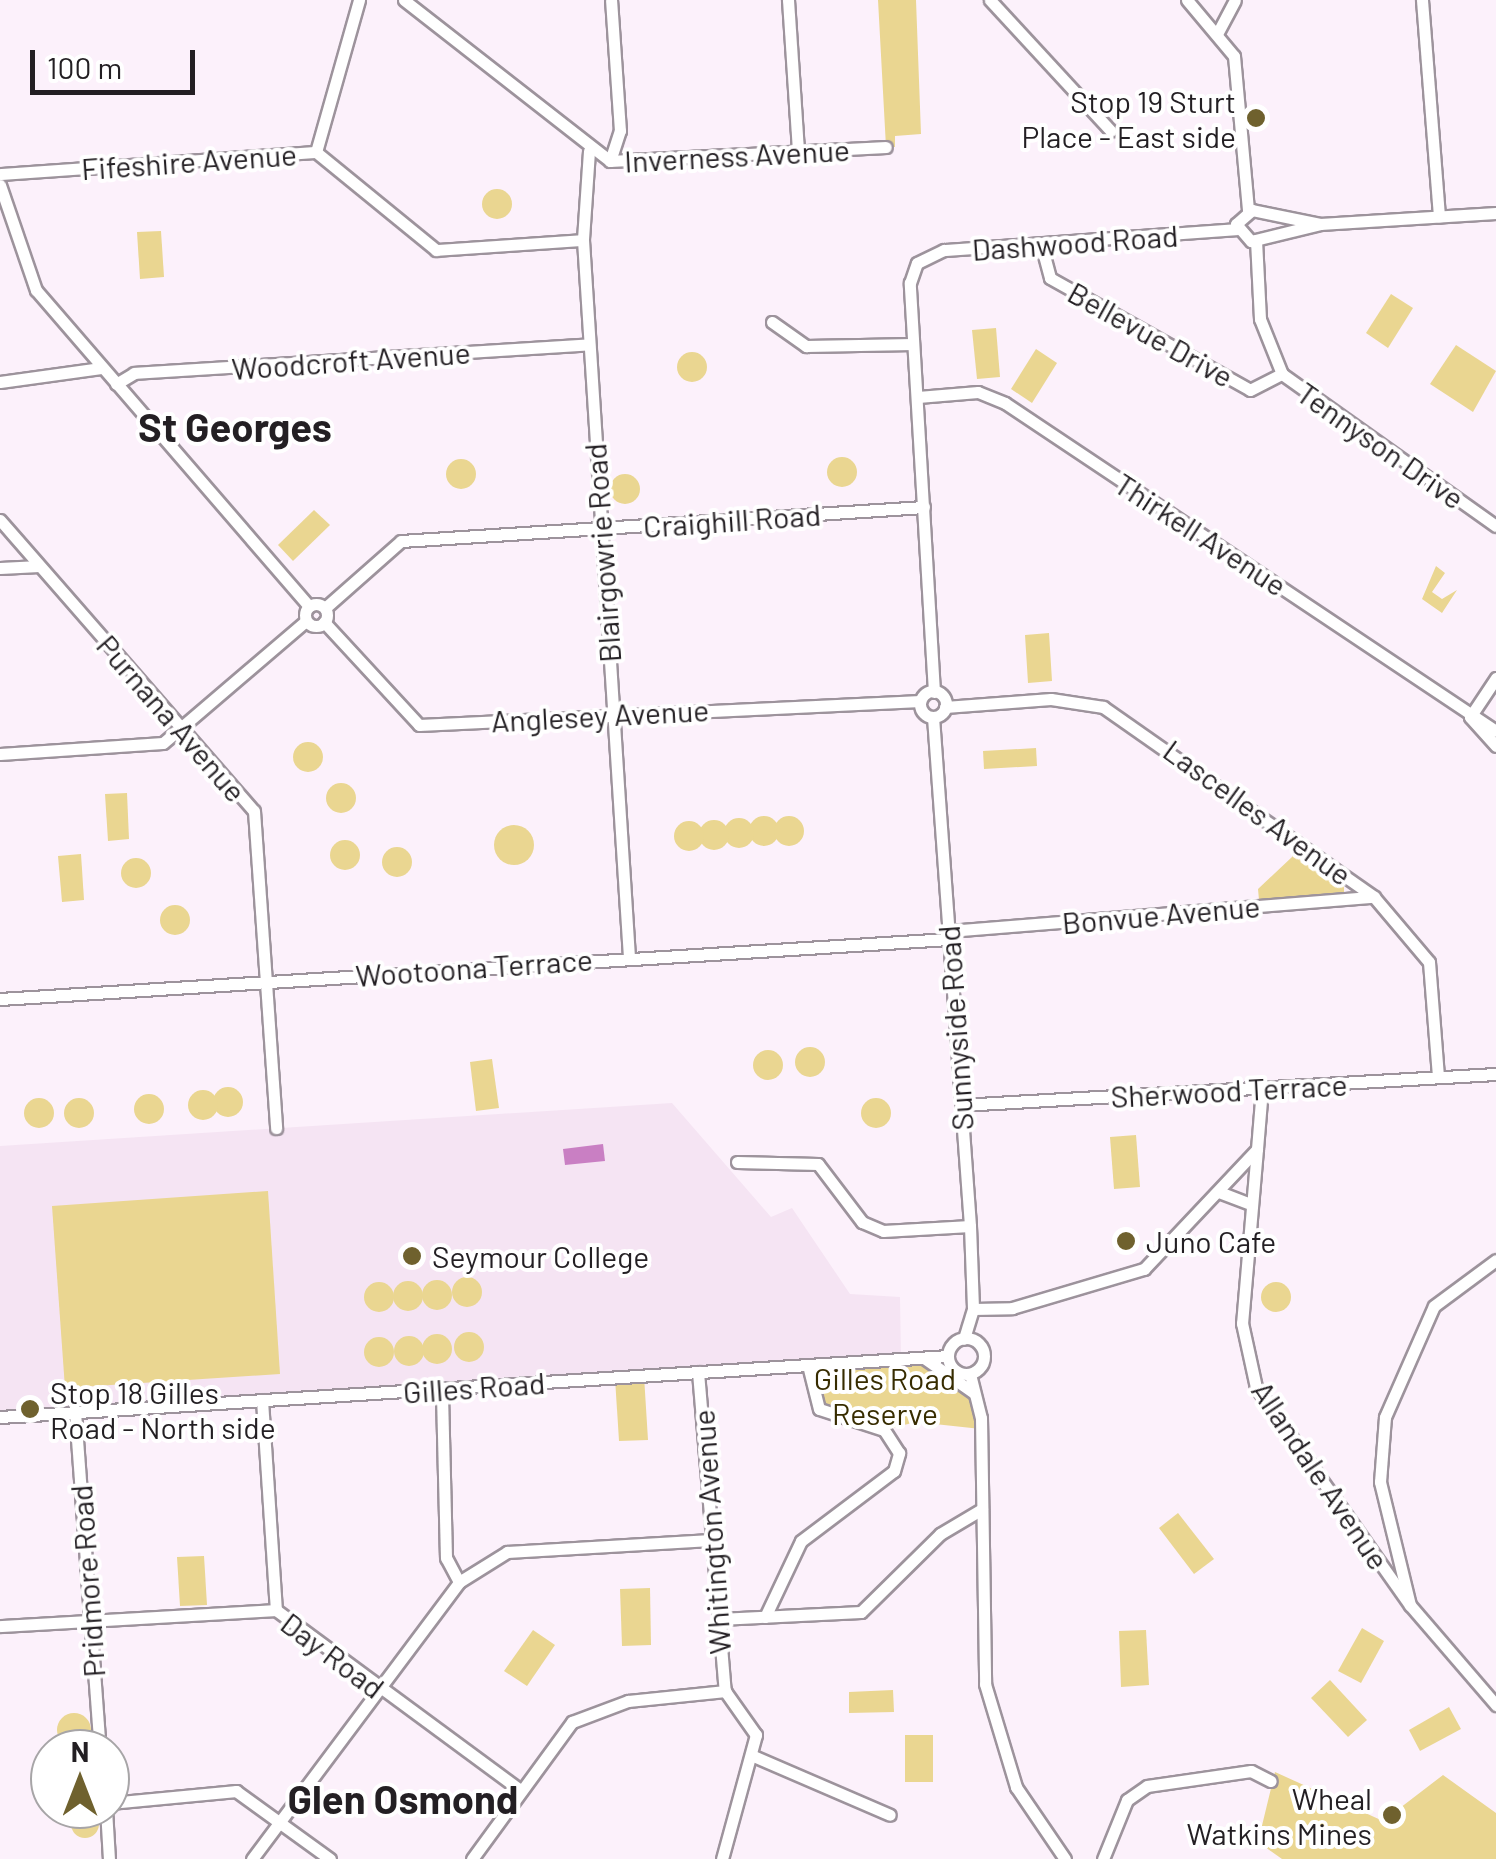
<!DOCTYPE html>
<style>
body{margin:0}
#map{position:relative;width:1496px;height:1859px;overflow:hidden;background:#fcf1fb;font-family:Barlow,sans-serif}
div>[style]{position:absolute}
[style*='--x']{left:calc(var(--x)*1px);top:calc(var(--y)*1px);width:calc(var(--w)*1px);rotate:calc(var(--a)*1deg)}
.built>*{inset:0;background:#f5e4f3}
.green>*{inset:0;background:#ead691}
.round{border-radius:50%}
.water>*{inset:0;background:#c97fc3}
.roads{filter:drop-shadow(2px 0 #9d939c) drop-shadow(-2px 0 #9d939c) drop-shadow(0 2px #9d939c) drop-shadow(0 -2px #9d939c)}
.minor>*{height:11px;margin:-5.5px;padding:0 5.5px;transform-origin:5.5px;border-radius:5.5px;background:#fff}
.minor>.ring{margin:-5.5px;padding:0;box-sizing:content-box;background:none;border:11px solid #fff;border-radius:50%}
.dots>*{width:28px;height:28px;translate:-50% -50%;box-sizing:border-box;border:5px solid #fff;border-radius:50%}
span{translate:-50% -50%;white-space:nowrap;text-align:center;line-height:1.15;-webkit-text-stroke:8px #fff;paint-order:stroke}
.poi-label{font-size:30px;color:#231f23}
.right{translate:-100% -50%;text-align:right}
.left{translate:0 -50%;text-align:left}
.street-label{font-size:30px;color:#231f23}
.park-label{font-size:30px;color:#372c00}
.district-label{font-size:40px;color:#231f23;font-weight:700}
.north{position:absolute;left:30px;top:1729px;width:100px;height:100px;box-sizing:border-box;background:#fff;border:2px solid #a7a5a7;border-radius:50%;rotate:0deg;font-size:28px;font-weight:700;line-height:40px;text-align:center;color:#231f23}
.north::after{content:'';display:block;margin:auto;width:35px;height:45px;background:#6f612e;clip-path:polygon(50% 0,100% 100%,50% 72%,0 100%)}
.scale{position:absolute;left:30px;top:50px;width:165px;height:45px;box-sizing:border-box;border:5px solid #231f23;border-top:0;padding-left:12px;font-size:30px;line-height:35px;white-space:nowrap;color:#231f23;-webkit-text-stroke:8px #fff;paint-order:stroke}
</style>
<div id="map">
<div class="built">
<i style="clip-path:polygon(672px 1103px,771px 1217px,792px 1208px,850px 1294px,900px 1297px,901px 1360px,0 1416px,0 1146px)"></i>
</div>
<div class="green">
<i style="clip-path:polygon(878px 0,916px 0,921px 134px,895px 136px,895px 147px,886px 147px)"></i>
<i class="round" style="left:482px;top:189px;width:30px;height:30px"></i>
<i style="clip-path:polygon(161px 231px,164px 277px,140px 279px,137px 232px)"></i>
<i style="clip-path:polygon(1391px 294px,1413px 308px,1388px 348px,1366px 333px)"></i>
<i style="clip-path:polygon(996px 328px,1000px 377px,977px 379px,972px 330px)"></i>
<i style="clip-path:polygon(1456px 345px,1496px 371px,1473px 412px,1430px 384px)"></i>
<i style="clip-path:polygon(1036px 349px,1057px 363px,1032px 403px,1011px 389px)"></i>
<i class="round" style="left:677px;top:352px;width:30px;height:30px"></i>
<i class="round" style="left:827px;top:457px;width:30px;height:30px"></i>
<i class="round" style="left:446px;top:459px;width:30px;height:30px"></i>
<i class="round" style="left:610px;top:474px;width:30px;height:30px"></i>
<i style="clip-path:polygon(314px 510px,330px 525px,293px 561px,278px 545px)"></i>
<i style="clip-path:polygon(1436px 566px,1445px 573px,1432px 592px,1442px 599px,1457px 590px,1442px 613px,1422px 599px)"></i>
<i style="clip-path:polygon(1049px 633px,1052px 681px,1028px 683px,1025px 635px)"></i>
<i class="round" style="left:293px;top:742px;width:30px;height:30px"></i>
<i style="clip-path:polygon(1036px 748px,1037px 766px,984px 769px,983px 751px)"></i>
<i class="round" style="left:326px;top:783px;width:30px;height:30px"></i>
<i style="clip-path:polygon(127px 793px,129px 839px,108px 841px,105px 794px)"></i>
<i class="round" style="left:749px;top:816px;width:30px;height:30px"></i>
<i class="round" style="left:774px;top:816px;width:30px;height:30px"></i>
<i class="round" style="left:724px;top:818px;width:30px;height:30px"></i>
<i class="round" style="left:699px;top:820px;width:30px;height:30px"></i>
<i class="round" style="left:674px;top:821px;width:30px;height:30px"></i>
<i class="round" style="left:494px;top:825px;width:40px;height:40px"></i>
<i class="round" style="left:330px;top:840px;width:30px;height:30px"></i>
<i style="clip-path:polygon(1292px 842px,1344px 881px,1344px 892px,1259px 900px,1258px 889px,1292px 857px)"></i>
<i class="round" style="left:382px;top:847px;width:30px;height:30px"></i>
<i style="clip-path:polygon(81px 854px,84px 900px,62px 902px,58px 856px)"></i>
<i class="round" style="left:121px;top:858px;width:30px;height:30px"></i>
<i class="round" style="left:160px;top:905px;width:30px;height:30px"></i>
<i class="round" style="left:795px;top:1047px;width:30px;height:30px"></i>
<i class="round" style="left:753px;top:1050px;width:30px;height:30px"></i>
<i style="clip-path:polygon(492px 1059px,499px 1108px,476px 1111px,470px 1062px)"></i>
<i class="round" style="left:213px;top:1087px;width:30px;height:30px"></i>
<i class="round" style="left:188px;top:1090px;width:30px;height:30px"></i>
<i class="round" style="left:134px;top:1094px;width:30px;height:30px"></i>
<i class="round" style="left:861px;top:1098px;width:30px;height:30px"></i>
<i class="round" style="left:24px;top:1098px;width:30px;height:30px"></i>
<i class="round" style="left:64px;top:1098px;width:30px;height:30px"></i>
<i style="clip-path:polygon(1136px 1135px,1140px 1187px,1114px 1189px,1110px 1137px)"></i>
<i style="clip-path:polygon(268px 1191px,280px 1374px,65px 1388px,52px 1206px)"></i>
<i class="round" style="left:452px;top:1277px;width:30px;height:30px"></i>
<i class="round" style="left:422px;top:1280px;width:30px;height:30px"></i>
<i class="round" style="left:393px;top:1281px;width:30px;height:30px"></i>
<i class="round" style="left:1261px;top:1282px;width:30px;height:30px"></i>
<i class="round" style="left:364px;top:1282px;width:30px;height:30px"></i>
<i class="round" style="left:454px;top:1332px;width:30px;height:30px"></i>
<i class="round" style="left:422px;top:1334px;width:30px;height:30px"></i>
<i class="round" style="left:394px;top:1336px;width:30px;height:30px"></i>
<i class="round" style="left:364px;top:1337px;width:30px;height:30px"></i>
<i style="clip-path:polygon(948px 1356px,970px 1374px,981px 1429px,916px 1422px,884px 1430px,819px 1409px,808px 1365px)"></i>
<i style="clip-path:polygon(644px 1376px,648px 1440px,619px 1441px,615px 1378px)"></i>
<i style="clip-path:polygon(1178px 1513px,1214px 1559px,1194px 1574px,1159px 1528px)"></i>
<i style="clip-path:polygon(204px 1556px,207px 1605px,180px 1606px,177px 1557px)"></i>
<i style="clip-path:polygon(650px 1588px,651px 1645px,622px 1646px,620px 1589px)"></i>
<i style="clip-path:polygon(1362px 1628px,1384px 1641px,1361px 1683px,1338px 1671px)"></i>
<i style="clip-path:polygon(533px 1630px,555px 1645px,527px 1686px,504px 1671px)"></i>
<i style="clip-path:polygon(1146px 1630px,1149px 1685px,1121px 1687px,1119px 1631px)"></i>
<i style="clip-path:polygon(1330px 1680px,1367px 1720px,1348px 1737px,1311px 1698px)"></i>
<i style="clip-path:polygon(893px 1690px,894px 1712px,849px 1713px,849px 1692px)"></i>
<i style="clip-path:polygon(1449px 1707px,1461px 1729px,1420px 1751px,1409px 1730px)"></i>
<i class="round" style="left:57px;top:1713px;width:34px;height:34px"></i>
<i style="clip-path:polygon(905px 1735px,933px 1735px,933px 1782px,905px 1782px)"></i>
<i style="clip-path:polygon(1275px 1772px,1383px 1821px,1443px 1775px,1496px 1813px,1496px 1859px,1282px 1859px,1258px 1842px)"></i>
<i class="round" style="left:71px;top:1810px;width:28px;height:28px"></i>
</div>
<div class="water">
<i style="clip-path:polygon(603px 1144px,605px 1161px,565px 1165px,563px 1149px)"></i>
</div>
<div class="roads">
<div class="minor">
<i style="--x:404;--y:0;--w:261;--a:38"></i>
<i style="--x:610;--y:161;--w:276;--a:-2.9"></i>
<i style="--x:788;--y:0;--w:152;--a:86.2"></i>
<i style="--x:990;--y:0;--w:178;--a:47.3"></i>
<i style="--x:1187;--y:0;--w:73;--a:50"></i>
<i style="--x:1234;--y:56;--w:155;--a:84.8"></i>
<i style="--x:1422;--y:0;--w:217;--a:85.5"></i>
<i style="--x:1217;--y:34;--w:38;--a:-62"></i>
<i style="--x:589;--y:151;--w:89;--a:93.9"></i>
<i style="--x:583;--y:240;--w:718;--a:86.33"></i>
<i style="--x:316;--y:152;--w:158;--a:-74.2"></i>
<i style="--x:610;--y:161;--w:32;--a:-72"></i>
<i style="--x:620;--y:131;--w:131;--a:-93.9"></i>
<i style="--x:0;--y:174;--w:317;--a:-4"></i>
<i style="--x:316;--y:152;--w:155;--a:39.2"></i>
<i style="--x:436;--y:250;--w:147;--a:-3.9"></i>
<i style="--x:0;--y:185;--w:111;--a:71.1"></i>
<i style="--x:36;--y:290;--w:418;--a:49.2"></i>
<i style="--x:1320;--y:224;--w:69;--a:-168.4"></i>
<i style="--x:1252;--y:210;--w:21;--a:139"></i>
<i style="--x:1236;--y:224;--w:23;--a:49"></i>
<i style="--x:1251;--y:241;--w:71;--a:-13.8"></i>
<i style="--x:1320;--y:224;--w:176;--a:-3.6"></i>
<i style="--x:1256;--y:240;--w:79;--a:87.1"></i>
<i style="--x:1260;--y:319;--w:59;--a:68.2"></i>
<i style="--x:1282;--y:374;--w:262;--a:35.4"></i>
<i style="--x:1041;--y:244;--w:35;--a:75"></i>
<i style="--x:1050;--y:278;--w:229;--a:29.2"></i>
<i style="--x:1250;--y:390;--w:36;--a:-27"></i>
<i style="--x:772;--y:322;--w:42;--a:35.2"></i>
<i style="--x:806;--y:346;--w:107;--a:-1.1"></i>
<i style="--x:0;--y:382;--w:102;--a:-7.9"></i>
<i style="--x:116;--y:384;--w:21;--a:-31"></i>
<i style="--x:134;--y:373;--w:456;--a:-3.6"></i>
<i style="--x:918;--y:397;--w:60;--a:-4.8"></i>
<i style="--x:978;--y:392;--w:29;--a:22"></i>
<i style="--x:1005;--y:403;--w:590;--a:33.74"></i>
<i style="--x:0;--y:520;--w:386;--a:48.9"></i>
<i style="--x:254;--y:811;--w:318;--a:86"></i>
<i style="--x:0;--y:568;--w:39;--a:-3"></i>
<i class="ring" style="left:305px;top:604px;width:11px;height:11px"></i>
<i style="--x:325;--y:608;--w:101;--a:-41.4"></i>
<i style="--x:401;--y:541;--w:524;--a:-3.72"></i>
<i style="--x:324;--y:622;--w:140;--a:47.3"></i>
<i style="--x:419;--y:725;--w:502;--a:-2.74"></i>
<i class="ring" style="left:920px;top:691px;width:15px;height:15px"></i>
<i style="--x:934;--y:692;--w:410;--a:-93.4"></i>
<i style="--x:910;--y:283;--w:21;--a:-71"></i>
<i style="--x:917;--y:263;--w:30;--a:-26"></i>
<i style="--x:944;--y:250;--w:293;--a:-4.1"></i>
<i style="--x:945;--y:707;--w:106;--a:-4.3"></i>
<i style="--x:1051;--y:699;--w:53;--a:8.7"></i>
<i style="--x:1103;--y:707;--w:331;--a:35"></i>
<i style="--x:1374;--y:897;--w:85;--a:49.8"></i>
<i style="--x:1429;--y:962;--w:115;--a:85.5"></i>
<i style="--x:933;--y:717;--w:510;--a:85.84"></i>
<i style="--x:970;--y:1226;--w:83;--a:87.9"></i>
<i style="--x:973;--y:1309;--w:31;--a:107"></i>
<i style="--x:1470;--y:717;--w:47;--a:-56.3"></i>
<i style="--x:1470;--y:717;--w:39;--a:48"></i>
<i style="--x:0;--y:754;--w:163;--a:-3.9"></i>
<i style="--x:163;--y:743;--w:188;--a:-40.5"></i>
<i style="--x:948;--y:931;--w:427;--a:-4.6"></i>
<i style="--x:0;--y:999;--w:950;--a:-3.62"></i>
<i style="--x:961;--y:1105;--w:536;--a:-3.32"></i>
<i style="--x:1257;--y:1149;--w:175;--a:94.9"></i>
<i style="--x:1242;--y:1323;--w:66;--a:77.7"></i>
<i style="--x:1256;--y:1387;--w:267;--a:54.8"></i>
<i style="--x:1410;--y:1605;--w:132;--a:49.3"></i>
<i style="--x:737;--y:1162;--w:81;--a:1.4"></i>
<i style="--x:818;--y:1164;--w:73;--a:52.8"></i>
<i style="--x:862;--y:1222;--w:23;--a:23"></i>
<i style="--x:883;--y:1231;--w:87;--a:-3.3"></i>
<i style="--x:1219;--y:1192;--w:34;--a:21"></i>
<i style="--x:973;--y:1309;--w:39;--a:-1"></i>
<i style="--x:1012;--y:1308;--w:138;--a:-16.5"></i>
<i style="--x:1144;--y:1269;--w:165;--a:-46.7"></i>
<i style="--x:1257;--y:1149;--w:61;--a:-85.3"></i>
<i class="ring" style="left:948px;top:1338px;width:25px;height:25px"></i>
<i style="--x:924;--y:1358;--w:61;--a:35"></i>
<i style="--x:698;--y:1372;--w:320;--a:85.2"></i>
<i style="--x:970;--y:1374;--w:45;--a:76"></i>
<i style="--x:981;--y:1418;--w:266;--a:89.1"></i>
<i style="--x:985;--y:1684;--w:108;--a:73.2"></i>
<i style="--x:1016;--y:1787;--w:87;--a:55.8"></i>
<i style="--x:262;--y:1400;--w:210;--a:86.2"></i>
<i style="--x:75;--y:1412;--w:338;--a:85.8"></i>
<i style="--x:0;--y:1417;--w:950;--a:-3.68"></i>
<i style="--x:459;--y:1582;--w:57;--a:-32"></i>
<i style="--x:507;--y:1552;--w:204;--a:-3.4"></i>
<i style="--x:1410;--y:1605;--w:127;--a:-103.7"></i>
<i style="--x:1380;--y:1482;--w:65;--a:-85.6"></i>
<i style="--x:1385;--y:1417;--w:121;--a:-66.2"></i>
<i style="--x:1434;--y:1306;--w:77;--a:-36.6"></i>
<i style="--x:765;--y:1617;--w:84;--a:-64.7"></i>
<i style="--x:801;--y:1541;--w:116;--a:-37"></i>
<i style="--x:894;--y:1471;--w:19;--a:-74"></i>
<i style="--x:899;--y:1453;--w:27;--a:-123"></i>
<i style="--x:884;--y:1430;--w:68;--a:-162.1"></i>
<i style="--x:819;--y:1409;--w:45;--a:-104"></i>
<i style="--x:719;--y:1619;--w:142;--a:-2.8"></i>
<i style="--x:861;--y:1612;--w:111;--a:-44.6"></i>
<i style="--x:940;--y:1534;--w:49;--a:-30.8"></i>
<i style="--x:0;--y:1626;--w:276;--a:-3.3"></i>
<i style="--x:276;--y:1610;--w:302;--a:36.4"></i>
<i style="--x:751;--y:1755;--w:151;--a:23.3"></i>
<i style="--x:110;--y:1803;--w:127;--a:-5.4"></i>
<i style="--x:236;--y:1791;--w:116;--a:35.9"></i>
<i style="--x:106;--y:1809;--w:50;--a:86.6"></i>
<i style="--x:252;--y:1859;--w:346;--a:-53.2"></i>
<i style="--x:459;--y:1582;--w:27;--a:-118"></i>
<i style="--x:446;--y:1558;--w:169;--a:-91.4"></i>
<i style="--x:472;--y:1859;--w:170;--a:-53.9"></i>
<i style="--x:572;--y:1722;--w:60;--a:-20.6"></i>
<i style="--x:628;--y:1701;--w:98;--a:-5.9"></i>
<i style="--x:722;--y:1859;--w:129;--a:-74.7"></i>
<i style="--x:756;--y:1735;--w:54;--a:-125.2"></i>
<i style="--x:1103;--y:1859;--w:64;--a:-67.9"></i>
<i style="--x:1127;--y:1800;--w:24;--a:-35"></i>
<i style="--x:1147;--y:1786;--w:105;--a:-8.2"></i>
<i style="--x:1251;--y:1771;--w:22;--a:27"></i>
</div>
</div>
<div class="dots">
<i style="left:1256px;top:118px;background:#6f612e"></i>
<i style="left:1126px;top:1241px;background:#6f612e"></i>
<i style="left:412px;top:1256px;background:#6f612e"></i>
<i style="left:30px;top:1409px;background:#6f612e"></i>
<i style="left:1392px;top:1815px;background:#6f612e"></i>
</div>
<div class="poi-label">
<span class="right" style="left:1236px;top:118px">Stop 19 Sturt<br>Place - East side</span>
<span class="left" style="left:1146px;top:1241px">Juno Cafe</span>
<span class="left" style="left:432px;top:1256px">Seymour College</span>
<span class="left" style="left:50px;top:1409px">Stop 18 Gilles<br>Road - North side</span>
<span class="right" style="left:1372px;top:1815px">Wheal<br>Watkins Mines</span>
</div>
<div class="street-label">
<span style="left:737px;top:155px;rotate:-3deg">Inverness Avenue</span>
<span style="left:189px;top:161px;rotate:-4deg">Fifeshire Avenue</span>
<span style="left:1075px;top:242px;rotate:-4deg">Dashwood Road</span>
<span style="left:1151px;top:334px;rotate:29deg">Bellevue Drive</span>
<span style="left:351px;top:360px;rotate:-4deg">Woodcroft Avenue</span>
<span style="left:1381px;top:445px;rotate:35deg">Tennyson Drive</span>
<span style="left:732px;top:520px;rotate:-4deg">Craighill Road</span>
<span style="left:1201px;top:534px;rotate:33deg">Thirkell Avenue</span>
<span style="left:602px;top:553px;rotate:-94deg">Blairgowrie Road</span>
<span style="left:600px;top:715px;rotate:-3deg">Anglesey Avenue</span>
<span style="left:172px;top:718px;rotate:49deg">Purnana Avenue</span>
<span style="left:1258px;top:812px;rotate:36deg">Lascelles Avenue</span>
<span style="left:1161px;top:914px;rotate:-5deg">Bonvue Avenue</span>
<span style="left:474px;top:967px;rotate:-4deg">Wootoona Terrace</span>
<span style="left:955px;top:1028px;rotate:-94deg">Sunnyside Road</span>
<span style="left:1229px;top:1090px;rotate:-3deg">Sherwood Terrace</span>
<span style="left:474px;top:1387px;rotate:-4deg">Gilles Road</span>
<span style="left:1321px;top:1475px;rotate:56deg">Allandale Avenue</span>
<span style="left:711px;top:1532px;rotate:-94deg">Whitington Avenue</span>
<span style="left:87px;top:1581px;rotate:-94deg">Pridmore Road</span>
<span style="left:333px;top:1655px;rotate:37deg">Day Road</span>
</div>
<div class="park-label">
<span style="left:885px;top:1395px">Gilles Road<br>Reserve</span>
</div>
<div class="district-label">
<span style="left:235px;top:426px">St Georges</span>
<span style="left:403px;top:1798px">Glen Osmond</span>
</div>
<div class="north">N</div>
<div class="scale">100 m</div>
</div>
